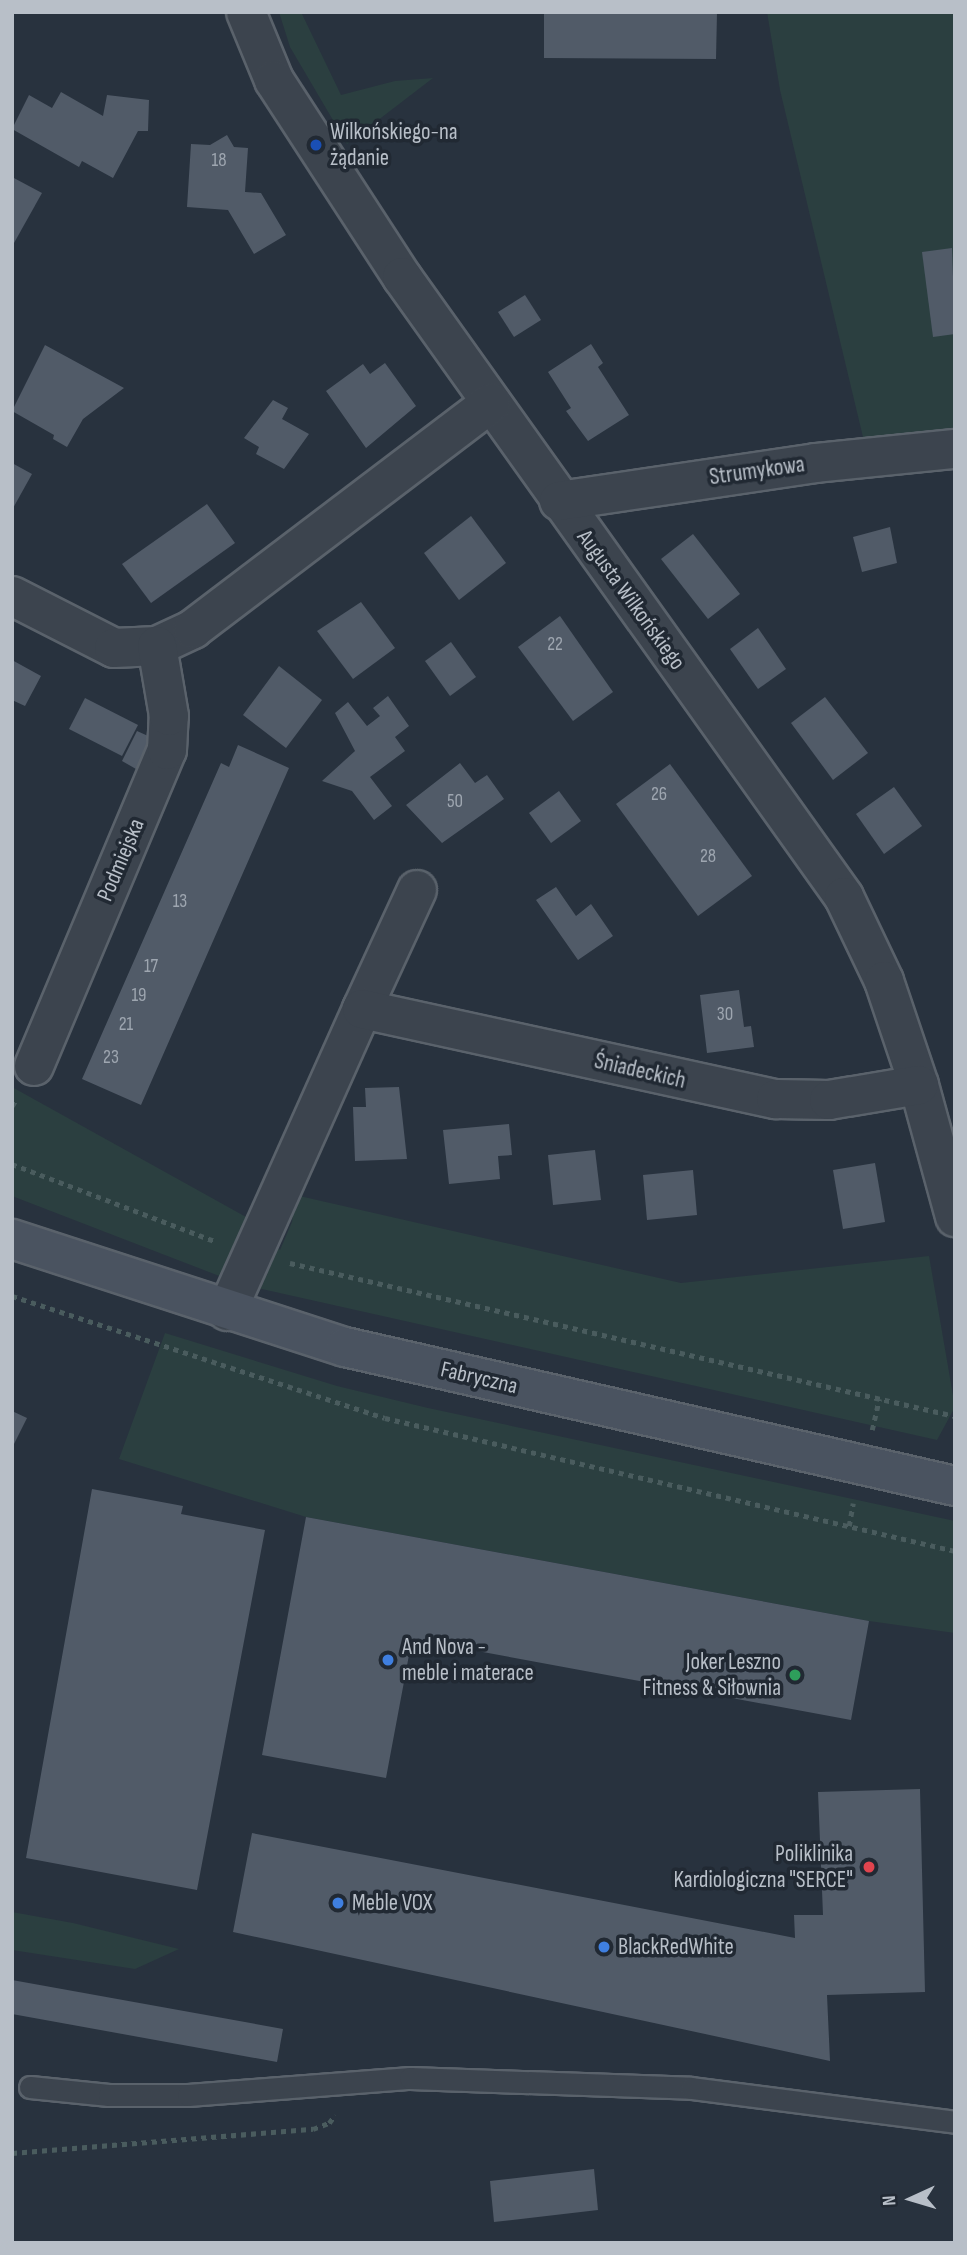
<!DOCTYPE html>
<meta charset="utf-8">
<style>
body{margin:0}
#map{position:relative;width:967px;height:2255px;overflow:hidden;background:#28323e;font-family:"Sofia Sans Condensed",sans-serif}
div>[style]{position:absolute}
[style*='--x']{left:calc(var(--x)*1px);top:calc(var(--y)*1px);width:calc(var(--w)*1px);rotate:calc(var(--a)*1deg)}
.green>*{inset:0;background:#2b3f40}
.building>*{inset:0;background:#515b68}
.path>*{height:4.5px;margin-top:-2.25px;transform-origin:0;background:repeating-linear-gradient(90deg,#4a5c5e 0 5px,transparent 0 10px)}
.roads{filter:drop-shadow(2px 0 #5a626b) drop-shadow(-2px 0 #5a626b) drop-shadow(0 2px #5a626b) drop-shadow(0 -2px #5a626b)}
.lane>*{height:21px;margin:-10.5px;padding:0 10.5px;transform-origin:10.5px;border-radius:10.5px;background:#3c444e}
.street>*{height:38px;margin:-19px;padding:0 19px;transform-origin:19px;border-radius:19px;background:#3c444e}
.secondary>*{height:38px;margin:-19px;padding:0 19px;transform-origin:19px;border-radius:19px;background:#4a5360}
.dots>*{width:19px;height:19px;translate:-50% -50%;box-sizing:border-box;border:4px solid #212933;border-radius:50%}
span{translate:-50% -50%;white-space:nowrap;text-align:center;line-height:1.15;-webkit-text-stroke:7px #212933;paint-order:stroke}
.number-label{font-size:19px;color:#9ea6b0}
.number-label span{-webkit-text-stroke-width:0}
.poi-label{font-size:23px;color:#b8bfc8}
.left{translate:0 -50%;text-align:left}
.right{translate:-100% -50%;text-align:right}
.street-label{font-size:23px;color:#b8bfc8}
.frame{position:absolute;inset:0;border:14px solid #b8bfc8;pointer-events:none}
.north{position:absolute;left:876px;top:2164px;width:70px;height:70px;-webkit-text-stroke:5px #212933;paint-order:stroke;rotate:266deg;font-size:19px;font-weight:700;line-height:28px;text-align:center;color:#b8bfc8}
.north::after{content:'';display:block;margin:auto;width:24px;height:32px;background:#b8bfc8;clip-path:polygon(50% 0,100% 100%,50% 72%,0 100%)}
</style>
<div id="map">
<div class="green">
<i style="clip-path:polygon(279px 12px,301px 12px,341px 95px,395px 81px,433px 78px,347px 144px,290px 47px)"></i>
<i style="clip-path:polygon(767px 12px,955px 12px,955px 449px,868px 458px,780px 90px)"></i>
<i style="clip-path:polygon(12px 1087px,264px 1227px,280px 1250px,292px 1222px,295px 1195px,681px 1283px,929px 1256px,955px 1407px,937px 1440px,240px 1284px,12px 1196px)"></i>
<i style="clip-path:polygon(165px 1333px,337px 1386px,428px 1408px,955px 1521px,955px 1633px,869px 1621px,306px 1517px,119px 1459px)"></i>
<i style="clip-path:polygon(12px 1912px,73px 1923px,179px 1949px,135px 1969px,12px 1950px)"></i>
</div>
<div class="building">
<i style="clip-path:polygon(544px 12px,717px 12px,716px 59px,544px 58px)"></i>
<i style="clip-path:polygon(61px 92px,103px 116px,107px 95px,149px 100px,148px 131px,138px 131px,113px 178px,82px 161px,79px 167px,12px 129px,29px 95px,52px 108px)"></i>
<i style="clip-path:polygon(227px 135px,234px 147px,248px 148px,245px 192px,261px 193px,286px 235px,254px 254px,228px 210px,187px 207px,191px 144px,210px 145px)"></i>
<i style="clip-path:polygon(12px 177px,42px 193px,14px 243px,12px 242px)"></i>
<i style="clip-path:polygon(952px 248px,955px 334px,933px 337px,922px 252px)"></i>
<i style="clip-path:polygon(525px 295px,541px 320px,514px 337px,498px 312px)"></i>
<i style="clip-path:polygon(591px 344px,603px 363px,598px 367px,629px 415px,588px 441px,566px 411px,571px 408px,548px 372px)"></i>
<i style="clip-path:polygon(45px 345px,124px 388px,83px 419px,67px 447px,53px 439px,54px 435px,12px 411px)"></i>
<i style="clip-path:polygon(385px 363px,416px 406px,366px 448px,326px 391px,363px 364px,370px 374px)"></i>
<i style="clip-path:polygon(273px 400px,288px 408px,282px 419px,309px 434px,284px 469px,256px 454px,259px 447px,244px 438px)"></i>
<i style="clip-path:polygon(12px 463px,32px 474px,12px 510px)"></i>
<i style="clip-path:polygon(207px 504px,235px 543px,151px 603px,122px 564px)"></i>
<i style="clip-path:polygon(471px 516px,506px 563px,459px 600px,424px 553px)"></i>
<i style="clip-path:polygon(890px 527px,897px 563px,862px 572px,853px 537px)"></i>
<i style="clip-path:polygon(693px 534px,740px 594px,708px 619px,661px 559px)"></i>
<i style="clip-path:polygon(361px 602px,395px 648px,353px 679px,317px 631px)"></i>
<i style="clip-path:polygon(560px 616px,613px 692px,573px 721px,518px 647px)"></i>
<i style="clip-path:polygon(758px 628px,786px 669px,758px 689px,730px 649px)"></i>
<i style="clip-path:polygon(451px 642px,476px 677px,450px 696px,425px 661px)"></i>
<i style="clip-path:polygon(12px 660px,41px 676px,25px 706px,12px 700px)"></i>
<i style="clip-path:polygon(279px 666px,322px 700px,286px 748px,243px 715px)"></i>
<i style="clip-path:polygon(388px 696px,409px 726px,395px 737px,405px 751px,370px 777px,392px 806px,374px 820px,352px 791px,322px 781px,355px 751px,335px 713px,348px 702px,367px 726px,380px 716px,373px 708px)"></i>
<i style="clip-path:polygon(825px 697px,868px 753px,833px 780px,791px 723px)"></i>
<i style="clip-path:polygon(85px 698px,138px 725px,122px 756px,69px 729px)"></i>
<i style="clip-path:polygon(137px 731px,157px 740px,143px 773px,122px 761px)"></i>
<i style="clip-path:polygon(238px 745px,289px 768px,141px 1105px,82px 1079px,221px 763px,229px 767px)"></i>
<i style="clip-path:polygon(460px 763px,475px 783px,487px 775px,504px 799px,442px 843px,406px 805px)"></i>
<i style="clip-path:polygon(670px 764px,752px 876px,698px 916px,616px 804px)"></i>
<i style="clip-path:polygon(894px 787px,922px 826px,884px 854px,856px 814px)"></i>
<i style="clip-path:polygon(559px 791px,581px 821px,551px 843px,529px 813px)"></i>
<i style="clip-path:polygon(556px 887px,576px 916px,591px 904px,613px 936px,578px 960px,536px 900px)"></i>
<i style="clip-path:polygon(739px 990px,744px 1027px,751px 1026px,754px 1047px,707px 1053px,700px 995px)"></i>
<i style="clip-path:polygon(399px 1087px,407px 1159px,355px 1161px,353px 1107px,366px 1107px,365px 1088px)"></i>
<i style="clip-path:polygon(509px 1124px,512px 1155px,498px 1156px,500px 1179px,449px 1184px,443px 1130px)"></i>
<i style="clip-path:polygon(595px 1150px,601px 1200px,553px 1205px,548px 1155px)"></i>
<i style="clip-path:polygon(875px 1163px,885px 1222px,843px 1229px,833px 1170px)"></i>
<i style="clip-path:polygon(693px 1170px,697px 1215px,647px 1220px,643px 1175px)"></i>
<i style="clip-path:polygon(12px 1411px,27px 1418px,12px 1448px)"></i>
<i style="clip-path:polygon(92px 1489px,183px 1506px,181px 1514px,265px 1530px,197px 1890px,26px 1858px)"></i>
<i style="clip-path:polygon(306px 1517px,869px 1621px,851px 1720px,412px 1639px,386px 1778px,262px 1755px)"></i>
<i style="clip-path:polygon(920px 1789px,925px 1992px,827px 1995px,830px 2061px,233px 1932px,252px 1833px,795px 1938px,794px 1915px,823px 1915px,818px 1792px)"></i>
<i style="clip-path:polygon(12px 1980px,283px 2029px,277px 2062px,12px 2014px)"></i>
<i style="clip-path:polygon(594px 2169px,598px 2210px,494px 2222px,490px 2181px)"></i>
</div>
<div class="path">
<i style="--x:12;--y:1106;--w:9;--a:-58"></i>
<i style="--x:12;--y:1164;--w:217;--a:20.8"></i>
<i style="--x:290;--y:1263;--w:682;--a:12.96"></i>
<i style="--x:12;--y:1296;--w:392;--a:18.1"></i>
<i style="--x:385;--y:1418;--w:585;--a:13.13"></i>
<i style="--x:872;--y:1430;--w:32;--a:-77"></i>
<i style="--x:849;--y:1526;--w:23;--a:-80"></i>
<i style="--x:12;--y:2153;--w:302;--a:-4.6"></i>
<i style="--x:313;--y:2129;--w:17;--a:-21"></i>
<i style="--x:329;--y:2123;--w:10;--a:-53"></i>
</div>
<div class="roads">
<div class="lane">
<i style="--x:30;--y:2087;--w:79;--a:5.8"></i>
<i style="--x:109;--y:2095;--w:79;--a:0"></i>
<i style="--x:188;--y:2095;--w:223;--a:-4.4"></i>
<i style="--x:410;--y:2078;--w:281;--a:2"></i>
<i style="--x:691;--y:2088;--w:266;--a:7.3"></i>
</div>
<div class="street">
<i style="--x:246;--y:12;--w:74;--a:67.6"></i>
<i style="--x:274;--y:80;--w:235;--a:57"></i>
<i style="--x:402;--y:277;--w:761;--a:54.51"></i>
<i style="--x:844;--y:897;--w:93;--a:64.5"></i>
<i style="--x:884;--y:981;--w:110;--a:71.4"></i>
<i style="--x:919;--y:1085;--w:137;--a:74.7"></i>
<i style="--x:559;--y:501;--w:260;--a:-8.4"></i>
<i style="--x:816;--y:463;--w:140;--a:-5.8"></i>
<i style="--x:12;--y:596;--w:114;--a:27"></i>
<i style="--x:114;--y:648;--w:43;--a:-2.7"></i>
<i style="--x:157;--y:646;--w:40;--a:-25"></i>
<i style="--x:193;--y:629;--w:374;--a:-37.2"></i>
<i style="--x:362;--y:1009;--w:131;--a:-65.2"></i>
<i style="--x:34;--y:1066;--w:343;--a:-67.2"></i>
<i style="--x:167;--y:750;--w:34;--a:-87"></i>
<i style="--x:169;--y:716;--w:71;--a:-99.7"></i>
<i style="--x:227;--y:1311;--w:331;--a:-65.9"></i>
<i style="--x:362;--y:1009;--w:424;--a:12.3"></i>
<i style="--x:776;--y:1099;--w:53;--a:1.1"></i>
<i style="--x:829;--y:1100;--w:91;--a:-9.5"></i>
</div>
<div class="secondary">
<i style="--x:12;--y:1239;--w:350;--a:18"></i>
<i style="--x:345;--y:1347;--w:626;--a:12.84"></i>
</div>
</div>
<div class="dots">
<i style="left:316px;top:145px;background:#1a4fb4"></i>
<i style="left:388px;top:1660px;background:#3f7fe0"></i>
<i style="left:795px;top:1675px;background:#2e9e5b"></i>
<i style="left:869px;top:1867px;background:#e0444e"></i>
<i style="left:338px;top:1903px;background:#3f7fe0"></i>
<i style="left:604px;top:1947px;background:#3f7fe0"></i>
</div>
<div class="number-label">
<span style="left:219px;top:161px">18</span>
<span style="left:555px;top:645px">22</span>
<span style="left:659px;top:795px">26</span>
<span style="left:455px;top:802px">50</span>
<span style="left:708px;top:857px">28</span>
<span style="left:180px;top:902px">13</span>
<span style="left:151px;top:967px">17</span>
<span style="left:139px;top:996px">19</span>
<span style="left:725px;top:1015px">30</span>
<span style="left:126px;top:1025px">21</span>
<span style="left:111px;top:1058px">23</span>
</div>
<div class="poi-label">
<span class="left" style="left:330px;top:145px">Wilkońskiego-na<br>żądanie</span>
<span class="left" style="left:402px;top:1660px">And Nova -<br>meble i materace</span>
<span class="right" style="left:781px;top:1675px">Joker Leszno<br>Fitness &amp; Siłownia</span>
<span class="right" style="left:853px;top:1867px">Poliklinika<br>Kardiologiczna "SERCE"</span>
<span class="left" style="left:352px;top:1903px">Meble VOX</span>
<span class="left" style="left:618px;top:1947px">BlackRedWhite</span>
</div>
<div class="street-label">
<span style="left:757px;top:471px;rotate:-8deg">Strumykowa</span>
<span style="left:631px;top:600px;rotate:54deg">Augusta Wilkońskiego</span>
<span style="left:121px;top:860px;rotate:-67deg">Podmiejska</span>
<span style="left:640px;top:1071px;rotate:13deg">Śniadeckich</span>
<span style="left:479px;top:1378px;rotate:13deg">Fabryczna</span>
</div>
<div class="frame"></div>
<div class="north">N</div>
</div>
